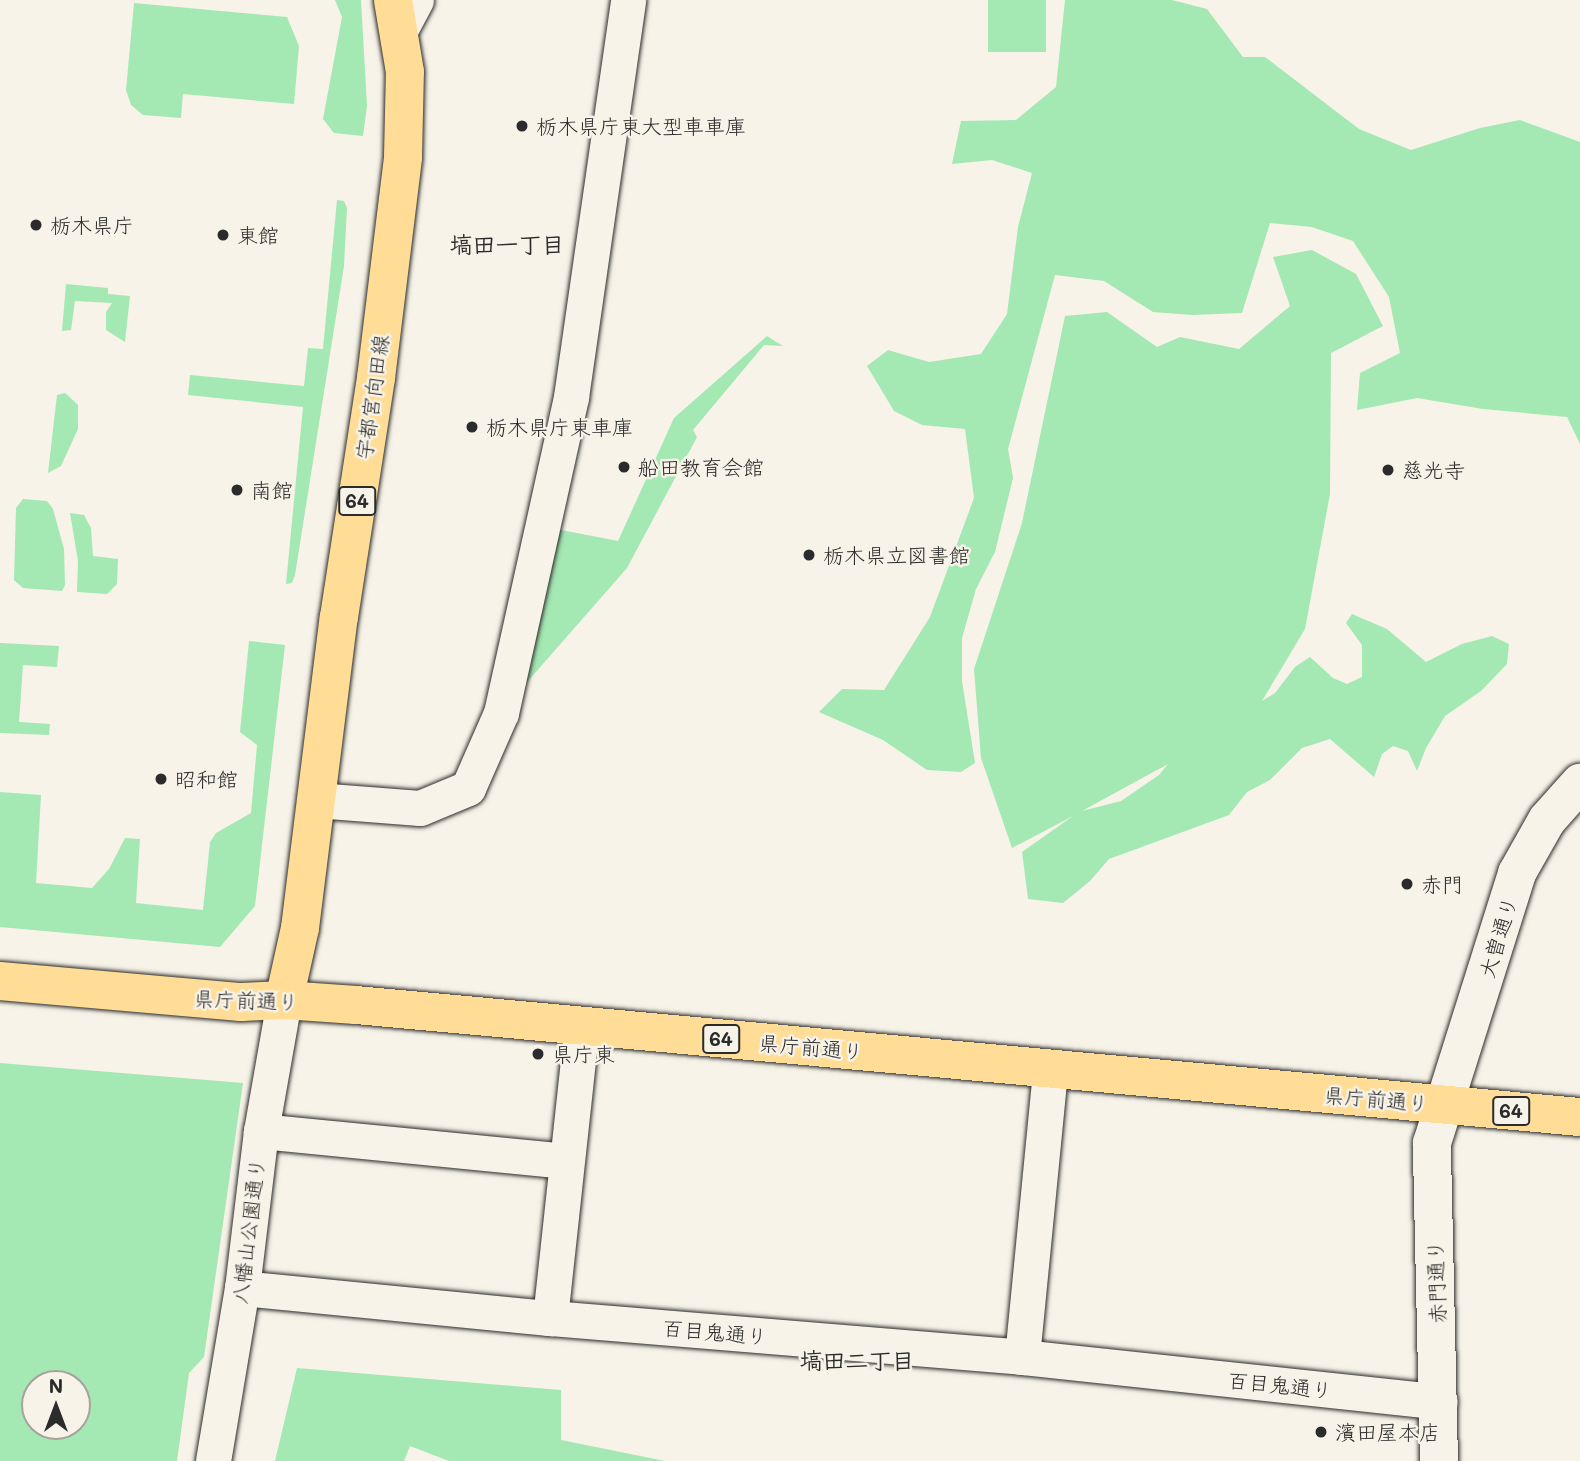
<!DOCTYPE html>
<html>
<head>
<meta charset="utf-8">
<style>
  body { margin:0 }
  #map { position:relative; width:1580px; height:1461px; overflow:hidden; background:#f7f3e8; font-family:Mali,"Klee One",sans-serif }
  div>[style] { position:absolute }
  .green>* { inset:0; background:#a4e8b3; transform-origin:0 0 }
  .roads { filter:drop-shadow(0 0 2px #2b2b2b) drop-shadow(0 0 2px #2b2b2b) }
  .street>* { height:35px; margin:-17.5px; padding:0 17.5px; transform-origin:17.5px; border-radius:17.5px; background:#f7f3e8 }
  .secondary>* { height:38px; margin:-19px; padding:0 19px; transform-origin:19px; border-radius:19px; background:#f7f3e8 }
  .primary>* { height:38px; margin:-19px; padding:0 19px; transform-origin:19px; border-radius:19px; background:#ffdd96 }
  .dots>* { width:19px; height:19px; translate:-50% -50%; box-sizing:border-box; border:4px solid #f7f3e8; border-radius:50% }
  span { translate:-50% -50%; white-space:nowrap; text-align:center; line-height:1.15; -webkit-text-stroke:5px #f7f3e8; paint-order:stroke }
  .shield-label span { padding:2px 5px; background:#f7f3e8; border:2px solid; border-radius:5px; -webkit-text-stroke-width:0 }
  .shield-label { font-size:19px; color:#2b2b2b; font-weight:700 }
  .poi-label { font-size:21px; color:#2b2b2b }
  .left { translate:0 -50%; text-align:left }
  .street-label { font-size:21px; color:#2b2b2b }
  .neighbourhood-label { font-size:23px; color:#2b2b2b; font-weight:700 }
  .north { position:absolute; left:21px; top:1370px; width:70px; height:70px; box-sizing:border-box; background:#f7f3e8; border:2px solid #a5a39c; border-radius:50%; rotate:0deg; font-size:19px; font-weight:700; line-height:28px; text-align:center; color:#2b2b2b }
  .north::after { content:''; display:block; margin:auto; width:24px; height:32px; background:#2b2b2b; clip-path:polygon(50% 0,100% 100%,50% 72%,0 100%) }
</style>
</head>
<body>
<div id="map">
  <div class="green">
    <i style="clip-path:polygon(335px 0,361px 0,367px 106px,363px 136px,334px 133px,323px 119px,342px 17px)"></i>
    <i style="left:988px;top:0;width:58px;height:52px"></i>
    <i style="clip-path:polygon(1065px 0,1172px 0,1207px 9px,1243px 57px,1265px 57px,1359px 129px,1411px 150px,1480px 128px,1520px 120px,1580px 142px,1580px 444px,1567px 417px,1483px 409px,1417px 398px,1357px 410px,1360px 373px,1400px 353px,1389px 297px,1353px 241px,1312px 227px,1270px 223px,1242px 313px,1192px 315px,1153px 312px,1104px 281px,1055px 275px,1008px 449px,1013px 478px,995px 552px,976px 589px,962px 638px,962px 681px,975px 763px,961px 772px,927px 770px,883px 740px,819px 712px,842px 689px,884px 690px,930px 617px,974px 498px,965px 429px,922px 425px,894px 411px,867px 366px,888px 350px,929px 362px,981px 354px,1007px 314px,1018px 227px,1032px 173px,992px 160px,952px 164px,961px 121px,1016px 120px,1056px 87px)"></i>
    <i style="clip-path:polygon(134px 3px,287px 17px,299px 46px,294px 104px,183px 94px,181px 118px,143px 115px,131px 105px,126px 90px)"></i>
    <i style="clip-path:polygon(337px 200px,344px 201px,347px 208px,344px 266px,295px 575px,292px 583px,286px 584px,303px 407px,188px 395px,190px 375px,304px 386px,308px 348px,323px 349px)"></i>
    <i style="clip-path:polygon(evenodd,1312px 250px,1356px 274px,1383px 326px,1331px 353px,1330px 494px,1305px 629px,1262px 701px,1275px 693px,1295px 667px,1310px 657px,1333px 678px,1347px 684px,1362px 677px,1362px 645px,1346px 623px,1352px 614px,1387px 629px,1426px 662px,1462px 644px,1492px 636px,1509px 644px,1507px 664px,1481px 691px,1445px 716px,1426px 748px,1417px 771px,1408px 751px,1393px 746px,1382px 754px,1374px 777px,1330px 739px,1302px 748px,1270px 780px,1247px 792px,1229px 815px,1109px 859px,1090px 881px,1063px 903px,1028px 899px,1022px 852px,1073px 816px,1012px 848px,981px 758px,974px 669px,1022px 523px,1065px 316px,1107px 312px,1157px 347px,1180px 337px,1239px 349px,1290px 306px,1273px 257px,1312px 250px,1168px 764px,1159px 775px,1121px 801px,1082px 811px,1168px 764px)"></i>
    <i style="clip-path:polygon(66px 284px,108px 288px,108px 294px,130px 296px,125px 342px,106px 330px,106px 312px,112px 303px,75px 301px,71px 330px,62px 331px)"></i>
    <i style="clip-path:polygon(767px 336px,783px 346px,764px 345px,693px 430px,697px 437px,627px 568px,521px 689px,556px 529px,618px 541px,674px 418px)"></i>
    <i style="clip-path:polygon(65px 393px,78px 405px,78px 429px,61px 466px,48px 473px,57px 395px)"></i>
    <i style="clip-path:polygon(23px 499px,47px 501px,53px 509px,64px 549px,65px 585px,62px 591px,23px 588px,14px 580px,16px 508px)"></i>
    <i style="clip-path:polygon(70px 513px,84px 515px,91px 528px,93px 556px,118px 559px,117px 584px,107px 594px,77px 592px,78px 561px)"></i>
    <i style="clip-path:polygon(249px 641px,285px 645px,255px 906px,220px 947px,0 927px,0 792px,41px 795px,36px 883px,92px 888px,109px 869px,125px 838px,140px 839px,136px 903px,203px 910px,210px 842px,216px 833px,251px 813px,257px 745px,240px 732px)"></i>
    <i style="clip-path:polygon(0 643px,59px 646px,57px 667px,23px 665px,19px 722px,50px 724px,49px 735px,0 733px)"></i>
    <i style="clip-path:polygon(evenodd,0 1063px,243px 1083px,204px 1357px,189px 1373px,177px 1461px,0 1461px,0 1063px,77px 1384px,77px 1426px,35px 1426px,35px 1384px,77px 1384px)"></i>
    <i style="clip-path:polygon(297px 1368px,561px 1390px,561px 1440px,665px 1461px,449px 1461px,410px 1446px,404px 1461px,275px 1461px)"></i>
  </div>
  <div class="roads">
    <div class="street">
      <i style="left:399px;top:32px;width:36px;rotate:-62deg"></i>
      <i style="left:316px;top:800px;width:104px;rotate:4.4deg"></i>
      <i style="left:420px;top:808px;width:52px;rotate:-22.6deg"></i>
      <i style="left:468px;top:788px;width:82px;rotate:-66.3deg"></i>
      <i style="left:501px;top:713px;width:324px;rotate:-77.5deg"></i>
      <i style="left:571px;top:397px;width:401px;rotate:-81.8deg"></i>
      <i style="left:261px;top:1131px;width:305px;rotate:5.6deg"></i>
      <i style="left:242px;top:1288px;width:309px;rotate:5.6deg"></i>
      <i style="left:550px;top:1318px;width:474px;rotate:4.7deg"></i>
      <i style="left:1022px;top:1357px;width:420px;rotate:6.1deg"></i>
      <i style="left:550px;top:1318px;width:295px;rotate:-83.8deg"></i>
      <i style="left:1022px;top:1357px;width:288px;rotate:-84.4deg"></i>
      <i style="left:213px;top:1461px;width:175px;rotate:-80.5deg"></i>
      <i style="left:242px;top:1288px;width:158px;rotate:-83.1deg"></i>
      <i style="left:261px;top:1131px;width:133px;rotate:-80deg"></i>
    </div>
    <div class="secondary">
      <i style="left:1439px;top:1461px;width:318px;rotate:-91.3deg"></i>
      <i style="left:1432px;top:1143px;width:283px;rotate:-72.5deg"></i>
      <i style="left:1517px;top:873px;width:61px;rotate:-60.5deg"></i>
      <i style="left:1547px;top:820px;width:50px;rotate:-48.3deg"></i>
    </div>
    <div class="primary">
      <i style="left:0;top:981px;width:242px;rotate:5deg"></i>
      <i style="left:241px;top:1002px;width:43px;rotate:-2.7deg"></i>
      <i style="left:284px;top:1000px;width:72px;rotate:4deg"></i>
      <i style="left:356px;top:1005px;width:1229px;rotate:5.23deg"></i>
      <i style="left:284px;top:1000px;width:74px;rotate:-77.5deg"></i>
      <i style="left:300px;top:928px;width:313px;rotate:-82.9deg"></i>
      <i style="left:339px;top:617px;width:242px;rotate:-81.2deg"></i>
      <i style="left:376px;top:378px;width:223px;rotate:-83deg"></i>
      <i style="left:403px;top:157px;width:85px;rotate:-88.7deg"></i>
      <i style="left:405px;top:72px;width:73px;rotate:-99.5deg"></i>
    </div>
  </div>
  <div class="dots">
    <i style="left:522px;top:126px;background:#2b2b2b"></i>
    <i style="left:36px;top:225px;background:#2b2b2b"></i>
    <i style="left:223px;top:235px;background:#2b2b2b"></i>
    <i style="left:472px;top:427px;background:#2b2b2b"></i>
    <i style="left:624px;top:467px;background:#2b2b2b"></i>
    <i style="left:1388px;top:470px;background:#2b2b2b"></i>
    <i style="left:237px;top:490px;background:#2b2b2b"></i>
    <i style="left:809px;top:555px;background:#2b2b2b"></i>
    <i style="left:161px;top:779px;background:#2b2b2b"></i>
    <i style="left:1407px;top:884px;background:#2b2b2b"></i>
    <i style="left:538px;top:1054px;background:#2b2b2b"></i>
    <i style="left:1321px;top:1432px;background:#2b2b2b"></i>
  </div>
  <div class="shield-label">
    <span style="left:357px;top:501px">64</span>
    <span style="left:721px;top:1039px">64</span>
    <span style="left:1511px;top:1111px">64</span>
  </div>
  <div class="poi-label">
    <span class="left" style="left:536px;top:126px">栃木県庁東大型車車庫</span>
    <span class="left" style="left:50px;top:225px">栃木県庁</span>
    <span class="left" style="left:237px;top:235px">東館</span>
    <span class="left" style="left:486px;top:427px">栃木県庁東車庫</span>
    <span class="left" style="left:638px;top:467px">船田教育会館</span>
    <span class="left" style="left:1402px;top:470px">慈光寺</span>
    <span class="left" style="left:251px;top:490px">南館</span>
    <span class="left" style="left:823px;top:555px">栃木県立図書館</span>
    <span class="left" style="left:175px;top:779px">昭和館</span>
    <span class="left" style="left:1421px;top:884px">赤門</span>
    <span class="left" style="left:552px;top:1054px">県庁東</span>
    <span class="left" style="left:1335px;top:1432px">濱田屋本店</span>
  </div>
  <div class="street-label">
    <span style="left:372px;top:397px;rotate:-82deg">宇都宮向田線</span>
    <span style="left:1498px;top:937px;rotate:-73deg">大曽通り</span>
    <span style="left:246px;top:1000px;rotate:2deg">県庁前通り</span>
    <span style="left:811px;top:1047px;rotate:5deg">県庁前通り</span>
    <span style="left:1376px;top:1099px;rotate:5deg">県庁前通り</span>
    <span style="left:248px;top:1231px;rotate:-83deg">八幡山公園通り</span>
    <span style="left:1436px;top:1282px;rotate:-92deg">赤門通り</span>
    <span style="left:715px;top:1332px;rotate:5deg">百目鬼通り</span>
    <span style="left:1280px;top:1385px;rotate:6deg">百目鬼通り</span>
  </div>
  <div class="neighbourhood-label">
    <span style="left:507px;top:244px">塙田一丁目</span>
    <span style="left:857px;top:1360px">塙田二丁目</span>
  </div>
  <div class="north">N</div>
</div>
</body>
</html>
